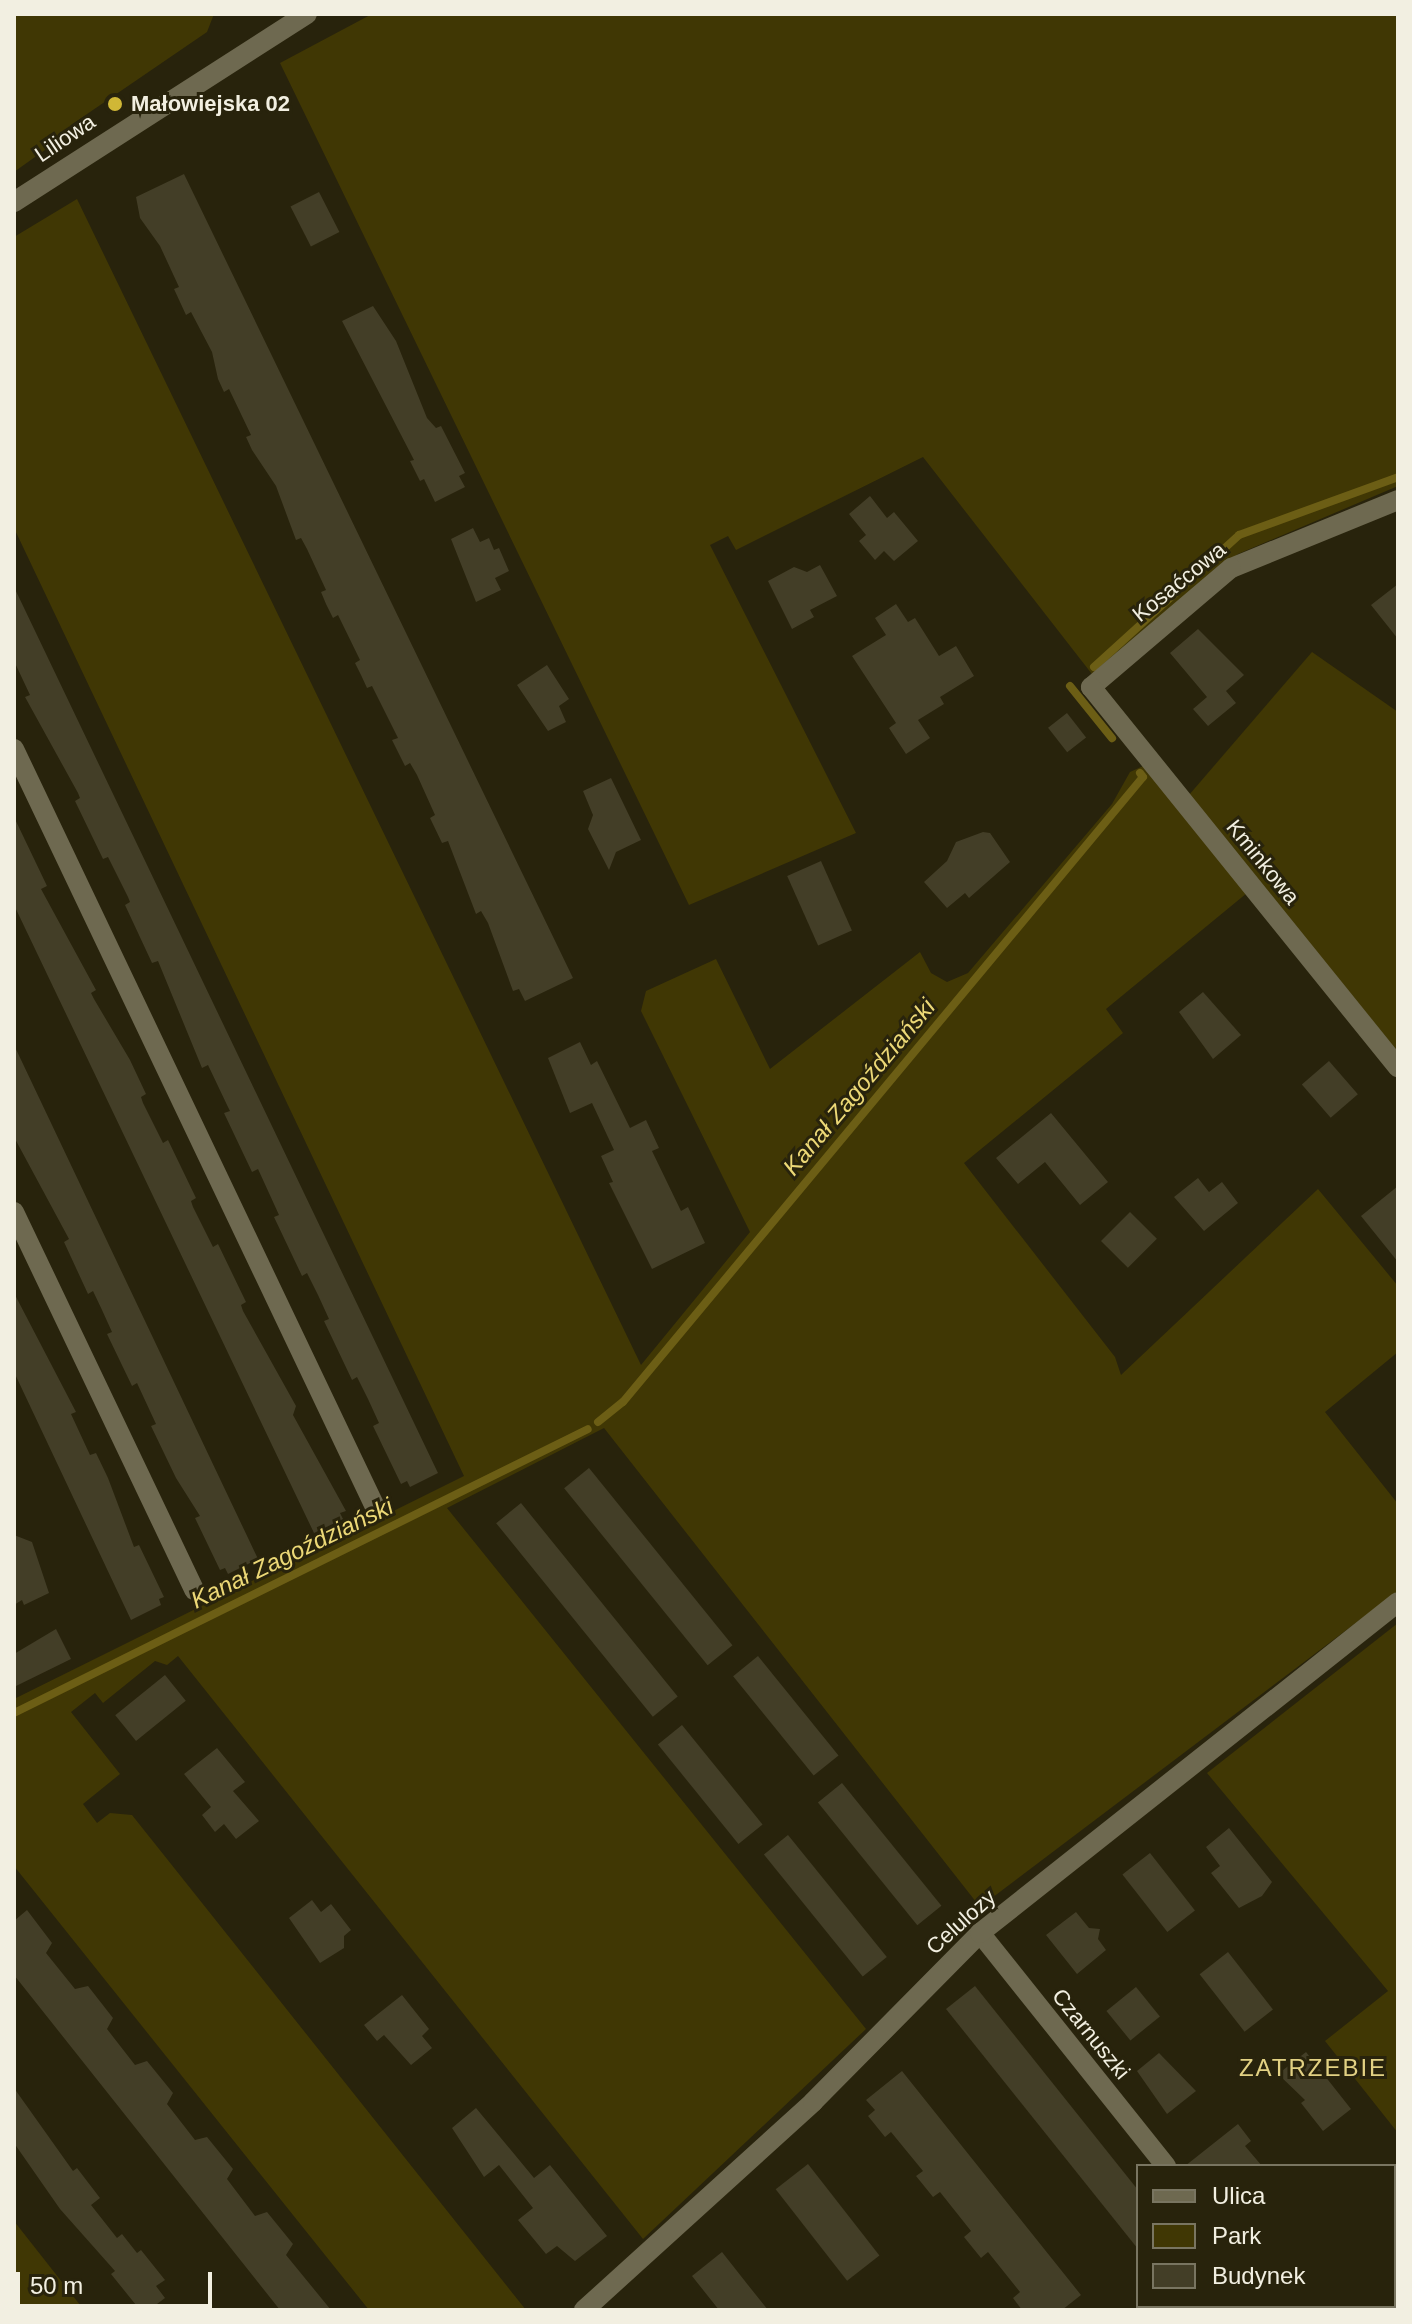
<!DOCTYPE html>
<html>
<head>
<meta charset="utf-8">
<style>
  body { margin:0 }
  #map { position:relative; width:1412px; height:2324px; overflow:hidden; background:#28230c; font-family:Arial,sans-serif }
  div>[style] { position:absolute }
  .green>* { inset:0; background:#403704 }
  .stream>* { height:8px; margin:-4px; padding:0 4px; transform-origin:4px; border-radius:4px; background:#6c5e15 }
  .building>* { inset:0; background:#433e27; transform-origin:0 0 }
  .minor>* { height:20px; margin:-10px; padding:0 10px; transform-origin:10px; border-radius:10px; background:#6e6950 }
  .dots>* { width:22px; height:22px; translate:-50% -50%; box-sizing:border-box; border:4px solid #28230c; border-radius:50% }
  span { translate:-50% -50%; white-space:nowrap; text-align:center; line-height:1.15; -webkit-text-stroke:6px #28230c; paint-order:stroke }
  .poi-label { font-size:22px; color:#f2efe1; font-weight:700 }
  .left { translate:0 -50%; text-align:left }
  .street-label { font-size:22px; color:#f2efe1 }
  .water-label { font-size:24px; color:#ecd876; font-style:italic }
  .neighbourhood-label { font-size:24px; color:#e2d183; letter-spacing:2px }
  .frame { position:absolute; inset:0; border:16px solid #f2efe1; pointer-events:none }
  .legend { position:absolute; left:1136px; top:2164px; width:260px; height:144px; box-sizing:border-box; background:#28230c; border:2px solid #797561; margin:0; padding:10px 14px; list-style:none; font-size:24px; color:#f2efe1 }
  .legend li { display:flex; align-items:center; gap:16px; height:40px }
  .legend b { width:40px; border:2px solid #797561 }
  .scale { position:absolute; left:16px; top:2272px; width:196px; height:36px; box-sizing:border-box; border:4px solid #f2efe1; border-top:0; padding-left:10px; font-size:24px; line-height:28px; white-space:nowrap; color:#f2efe1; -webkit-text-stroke:6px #28230c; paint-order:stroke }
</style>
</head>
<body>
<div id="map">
  <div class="green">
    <i style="clip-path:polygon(14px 14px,214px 14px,207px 32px,71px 125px,66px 135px,14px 172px)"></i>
    <i style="clip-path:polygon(372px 14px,1398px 14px,1398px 486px,1238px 554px,1095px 678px,923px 457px,736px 550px,728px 536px,710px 545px,856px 833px,689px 905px,280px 63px)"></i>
    <i style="clip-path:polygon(77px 199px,641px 1365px,750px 1232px,641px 1011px,646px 991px,716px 959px,770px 1069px,920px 952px,931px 973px,947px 982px,968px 973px,1112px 804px,1130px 772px,1143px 766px,1247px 893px,1106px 1009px,1123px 1033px,964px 1163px,1115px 1357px,1121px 1375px,1318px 1189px,1398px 1286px,1398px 1352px,1325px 1412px,1398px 1504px,1398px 1591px,980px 1907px,604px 1428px,447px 1508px,866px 2029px,643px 2239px,178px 1656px,167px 1665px,155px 1661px,103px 1703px,95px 1693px,71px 1712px,120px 1774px,83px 1804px,97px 1823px,110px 1813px,132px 1815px,526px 2310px,369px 2310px,14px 1866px,14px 1699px,464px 1476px,14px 528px,14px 237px)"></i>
    <i style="clip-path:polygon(1312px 652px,1398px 712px,1398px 1052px,1189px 795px)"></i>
    <i style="clip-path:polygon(1398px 1623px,1398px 2133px,1325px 2041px,1388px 1991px,1207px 1773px)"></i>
    <i style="clip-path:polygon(14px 2221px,84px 2310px,14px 2310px)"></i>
  </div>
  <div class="stream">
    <i style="left:1094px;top:667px;width:196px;rotate:-42.3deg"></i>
    <i style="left:1239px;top:535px;width:169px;rotate:-20deg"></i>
    <i style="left:1070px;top:686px;width:67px;rotate:51.1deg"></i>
    <i style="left:598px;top:1422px;width:32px;rotate:-39deg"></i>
    <i style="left:623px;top:1402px;width:813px;rotate:-50.24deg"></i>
    <i style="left:1143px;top:777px;width:5px;rotate:-127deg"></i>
    <i style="left:14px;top:1713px;width:640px;rotate:-26.32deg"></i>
  </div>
  <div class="building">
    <i style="clip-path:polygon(184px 174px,573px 978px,525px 1001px,519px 989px,513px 991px,488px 923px,481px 911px,476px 914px,448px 841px,442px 843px,430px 818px,435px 815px,417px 775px,410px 763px,405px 766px,392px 740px,398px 738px,372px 686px,367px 688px,361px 675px,355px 663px,360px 660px,338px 615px,333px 618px,326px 604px,321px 592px,326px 590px,307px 549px,301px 538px,296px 540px,276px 486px,252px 450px,246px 437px,251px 435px,229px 389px,224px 392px,218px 379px,212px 352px,191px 312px,186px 315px,174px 289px,179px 287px,160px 246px,140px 218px,136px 197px)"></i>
    <i style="left:319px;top:192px;width:45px;height:32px;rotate:63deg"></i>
    <i style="clip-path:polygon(373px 306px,396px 341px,427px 418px,436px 428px,441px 426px,465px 473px,459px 476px,465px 487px,435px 502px,424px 479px,420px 481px,410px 461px,414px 460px,342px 321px)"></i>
    <i style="clip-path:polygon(870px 496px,887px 518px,894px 512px,918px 541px,894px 561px,884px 551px,875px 560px,859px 541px,866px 535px,849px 514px)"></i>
    <i style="clip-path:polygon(473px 528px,480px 542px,489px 538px,494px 550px,499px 548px,509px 571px,495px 578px,501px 590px,476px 602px,451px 539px)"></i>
    <i style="clip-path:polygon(820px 565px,837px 596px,810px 610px,814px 617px,792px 629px,768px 581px,794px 567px,807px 572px)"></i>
    <i style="clip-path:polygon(1398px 584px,1398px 639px,1371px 605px)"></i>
    <i style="clip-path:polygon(14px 587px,438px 1473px,410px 1487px,407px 1481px,401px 1484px,373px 1426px,379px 1423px,368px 1399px,357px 1377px,352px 1380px,324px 1321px,329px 1319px,318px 1295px,307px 1273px,302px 1276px,274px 1217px,279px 1215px,258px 1169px,252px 1172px,224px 1113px,230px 1111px,227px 1105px,208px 1065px,202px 1068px,158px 961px,152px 963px,125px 905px,130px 902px,128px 897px,108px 857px,103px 859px,75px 801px,80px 798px,78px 793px,25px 697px,30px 695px,14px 661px)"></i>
    <i style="clip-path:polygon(896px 604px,908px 622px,915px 618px,939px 656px,956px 646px,974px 676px,940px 697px,944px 704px,918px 720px,930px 738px,906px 754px,889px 728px,896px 723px,852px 656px,886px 635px,875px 618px)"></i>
    <i style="clip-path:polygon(1198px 629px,1244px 675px,1226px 691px,1236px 703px,1208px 726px,1193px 709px,1207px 697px,1170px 653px)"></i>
    <i style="clip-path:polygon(547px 665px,569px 699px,559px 706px,566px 722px,548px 731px,517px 685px)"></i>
    <i style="left:1067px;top:713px;width:31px;height:24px;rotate:52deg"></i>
    <i style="clip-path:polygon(611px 778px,641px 840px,616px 852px,609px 870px,588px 829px,593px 815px,583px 791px)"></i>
    <i style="clip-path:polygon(14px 817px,47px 886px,41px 889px,96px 990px,91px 993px,94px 999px,130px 1060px,146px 1094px,141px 1097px,143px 1103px,163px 1143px,168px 1140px,196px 1198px,191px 1201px,193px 1207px,213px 1247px,218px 1244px,246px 1302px,241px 1305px,243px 1311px,296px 1406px,293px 1415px,346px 1511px,340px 1513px,343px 1519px,314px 1533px,14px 905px)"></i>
    <i style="clip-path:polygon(983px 832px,990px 833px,1010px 862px,969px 898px,965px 893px,947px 908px,924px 882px,947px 861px,956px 842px)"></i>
    <i style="left:821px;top:861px;width:76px;height:37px;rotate:66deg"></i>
    <i style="clip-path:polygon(1203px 992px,1241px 1035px,1213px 1059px,1179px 1012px)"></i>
    <i style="clip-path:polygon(580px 1042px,591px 1065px,597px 1061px,630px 1128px,646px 1120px,659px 1148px,652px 1151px,681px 1211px,688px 1207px,705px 1243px,652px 1269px,609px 1183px,613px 1182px,601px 1156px,614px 1150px,592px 1103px,570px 1113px,548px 1058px)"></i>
    <i style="clip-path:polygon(14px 1045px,258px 1559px,228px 1574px,225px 1568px,220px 1570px,195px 1518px,200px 1516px,176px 1478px,151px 1426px,156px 1424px,137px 1383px,132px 1386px,107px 1334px,112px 1332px,102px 1310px,93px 1291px,88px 1294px,64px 1242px,69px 1239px,14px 1137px)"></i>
    <i style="left:1329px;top:1061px;width:44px;height:36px;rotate:49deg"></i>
    <i style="clip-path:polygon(1051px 1113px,1108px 1182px,1080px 1205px,1045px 1162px,1018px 1184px,996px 1158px)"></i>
    <i style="clip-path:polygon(1198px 1178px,1209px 1192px,1222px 1182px,1238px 1203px,1204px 1231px,1174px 1197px)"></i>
    <i style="clip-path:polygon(1398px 1186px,1398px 1262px,1361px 1216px)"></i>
    <i style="left:1130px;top:1212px;width:38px;height:41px;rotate:45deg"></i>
    <i style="clip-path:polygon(14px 1293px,76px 1412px,71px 1414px,90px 1455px,96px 1453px,108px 1478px,134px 1547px,139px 1545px,164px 1597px,159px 1599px,161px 1605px,131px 1620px,14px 1372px)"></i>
    <i style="left:589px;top:1468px;width:228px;height:32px;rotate:51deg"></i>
    <i style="left:521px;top:1503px;width:249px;height:32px;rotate:51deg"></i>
    <i style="clip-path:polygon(14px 1535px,32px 1542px,49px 1593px,24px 1605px,22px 1600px,14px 1605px)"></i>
    <i style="clip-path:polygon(56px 1629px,71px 1659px,14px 1687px,14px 1654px)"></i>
    <i style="left:758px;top:1656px;width:128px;height:32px;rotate:51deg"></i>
    <i style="left:165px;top:1675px;width:33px;height:64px;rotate:51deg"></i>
    <i style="left:682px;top:1725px;width:128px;height:31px;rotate:51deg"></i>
    <i style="clip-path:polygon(217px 1748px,245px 1782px,233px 1791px,259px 1821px,236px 1839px,224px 1824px,215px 1832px,202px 1815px,211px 1807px,184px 1774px)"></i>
    <i style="left:842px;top:1783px;width:158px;height:31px;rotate:51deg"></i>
    <i style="clip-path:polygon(1229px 1828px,1272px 1882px,1262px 1896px,1239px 1908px,1211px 1873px,1220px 1866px,1206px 1847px)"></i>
    <i style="left:788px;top:1835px;width:157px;height:31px;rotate:51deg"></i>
    <i style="left:1150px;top:1853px;width:73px;height:35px;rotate:52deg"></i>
    <i style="clip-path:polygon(312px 1900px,321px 1912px,331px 1904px,351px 1930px,344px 1936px,344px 1948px,320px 1963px,289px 1918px)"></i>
    <i style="clip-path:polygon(27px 1910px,52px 1943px,46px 1953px,75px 1989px,88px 1986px,113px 2018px,107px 2029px,135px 2065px,147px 2061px,173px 2093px,167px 2104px,195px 2140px,207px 2137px,233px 2169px,227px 2179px,255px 2216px,267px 2212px,293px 2244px,286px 2255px,331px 2310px,280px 2310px,14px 1975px,14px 1921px)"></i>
    <i style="clip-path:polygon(1076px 1912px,1089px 1928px,1100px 1929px,1098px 1939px,1106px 1950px,1077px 1974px,1046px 1935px)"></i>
    <i style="left:1228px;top:1952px;width:73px;height:36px;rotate:52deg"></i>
    <i style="clip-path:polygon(975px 1986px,1138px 2190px,1138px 2249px,946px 2009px)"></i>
    <i style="left:1136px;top:1987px;width:38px;height:38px;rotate:51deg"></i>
    <i style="clip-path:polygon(402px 1995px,429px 2029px,422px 2036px,432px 2048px,411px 2065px,384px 2035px,377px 2041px,364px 2025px)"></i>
    <i style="clip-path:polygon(1306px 2052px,1351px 2109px,1323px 2131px,1301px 2103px,1305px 2100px,1278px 2074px)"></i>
    <i style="clip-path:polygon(1159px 2053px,1196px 2091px,1167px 2114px,1137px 2071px)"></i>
    <i style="clip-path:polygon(902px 2071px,1081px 2295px,1062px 2310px,1022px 2310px,1013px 2298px,1020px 2292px,988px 2252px,981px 2258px,964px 2237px,971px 2231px,940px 2192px,933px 2197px,916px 2176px,923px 2171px,891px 2132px,885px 2137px,868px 2116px,875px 2110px,866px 2100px)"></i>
    <i style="clip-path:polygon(14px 2088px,73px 2171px,77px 2168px,100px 2198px,91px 2205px,117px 2238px,122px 2234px,137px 2253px,141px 2250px,165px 2280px,156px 2286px,165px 2298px,149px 2310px,140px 2310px,111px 2274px,115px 2271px,60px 2209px,14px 2143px)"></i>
    <i style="clip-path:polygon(476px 2108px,534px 2178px,550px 2165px,607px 2236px,575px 2261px,557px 2246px,546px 2254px,518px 2220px,533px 2208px,499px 2165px,484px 2177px,452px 2128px)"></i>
    <i style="clip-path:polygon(1238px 2124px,1251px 2141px,1245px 2146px,1262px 2166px,1185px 2166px)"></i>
    <i style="left:808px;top:2164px;width:116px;height:41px;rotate:52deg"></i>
    <i style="clip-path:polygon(722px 2252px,748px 2285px,768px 2310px,719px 2310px,692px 2276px)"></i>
  </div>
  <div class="minor">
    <i style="left:14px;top:202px;width:348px;rotate:-32.7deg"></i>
    <i style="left:1398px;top:500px;width:180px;rotate:157.8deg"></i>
    <i style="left:1231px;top:568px;width:184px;rotate:139.6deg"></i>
    <i style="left:1091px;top:687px;width:489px;rotate:51.1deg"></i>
    <i style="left:14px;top:749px;width:840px;rotate:64.53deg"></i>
    <i style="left:14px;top:1212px;width:419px;rotate:64.5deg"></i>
    <i style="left:980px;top:1933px;width:298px;rotate:51.4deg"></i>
    <i style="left:1277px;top:2306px;width:5px;rotate:53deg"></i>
    <i style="left:584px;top:2310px;width:309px;rotate:-42.2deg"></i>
    <i style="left:813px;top:2102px;width:238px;rotate:-45.3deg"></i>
    <i style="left:980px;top:1933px;width:533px;rotate:-38.37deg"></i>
  </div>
  <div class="dots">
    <i style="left:115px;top:104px;background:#d0b736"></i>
  </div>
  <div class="poi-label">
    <span class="left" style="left:131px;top:104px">Małowiejska 02</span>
  </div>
  <div class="street-label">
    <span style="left:65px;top:138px;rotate:-34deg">Liliowa</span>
    <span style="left:1179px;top:582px;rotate:-39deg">Kosaćcowa</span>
    <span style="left:1263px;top:862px;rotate:51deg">Kminkowa</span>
    <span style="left:961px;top:1922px;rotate:-42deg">Celulozy</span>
    <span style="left:1091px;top:2034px;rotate:51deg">Czarnuszki</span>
  </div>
  <div class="water-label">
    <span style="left:859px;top:1087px;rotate:-50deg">Kanał Zagoździański</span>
    <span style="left:292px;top:1553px;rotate:-26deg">Kanał Zagoździański</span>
  </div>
  <div class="neighbourhood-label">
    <span style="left:1313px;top:2068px">ZATRZEBIE</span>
  </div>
  <div class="frame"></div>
  <ul class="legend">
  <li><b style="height:10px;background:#6e6950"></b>Ulica</li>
  <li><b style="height:22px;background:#403704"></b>Park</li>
  <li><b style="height:22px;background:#433e27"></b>Budynek</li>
  </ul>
  <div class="scale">50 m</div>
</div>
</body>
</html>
